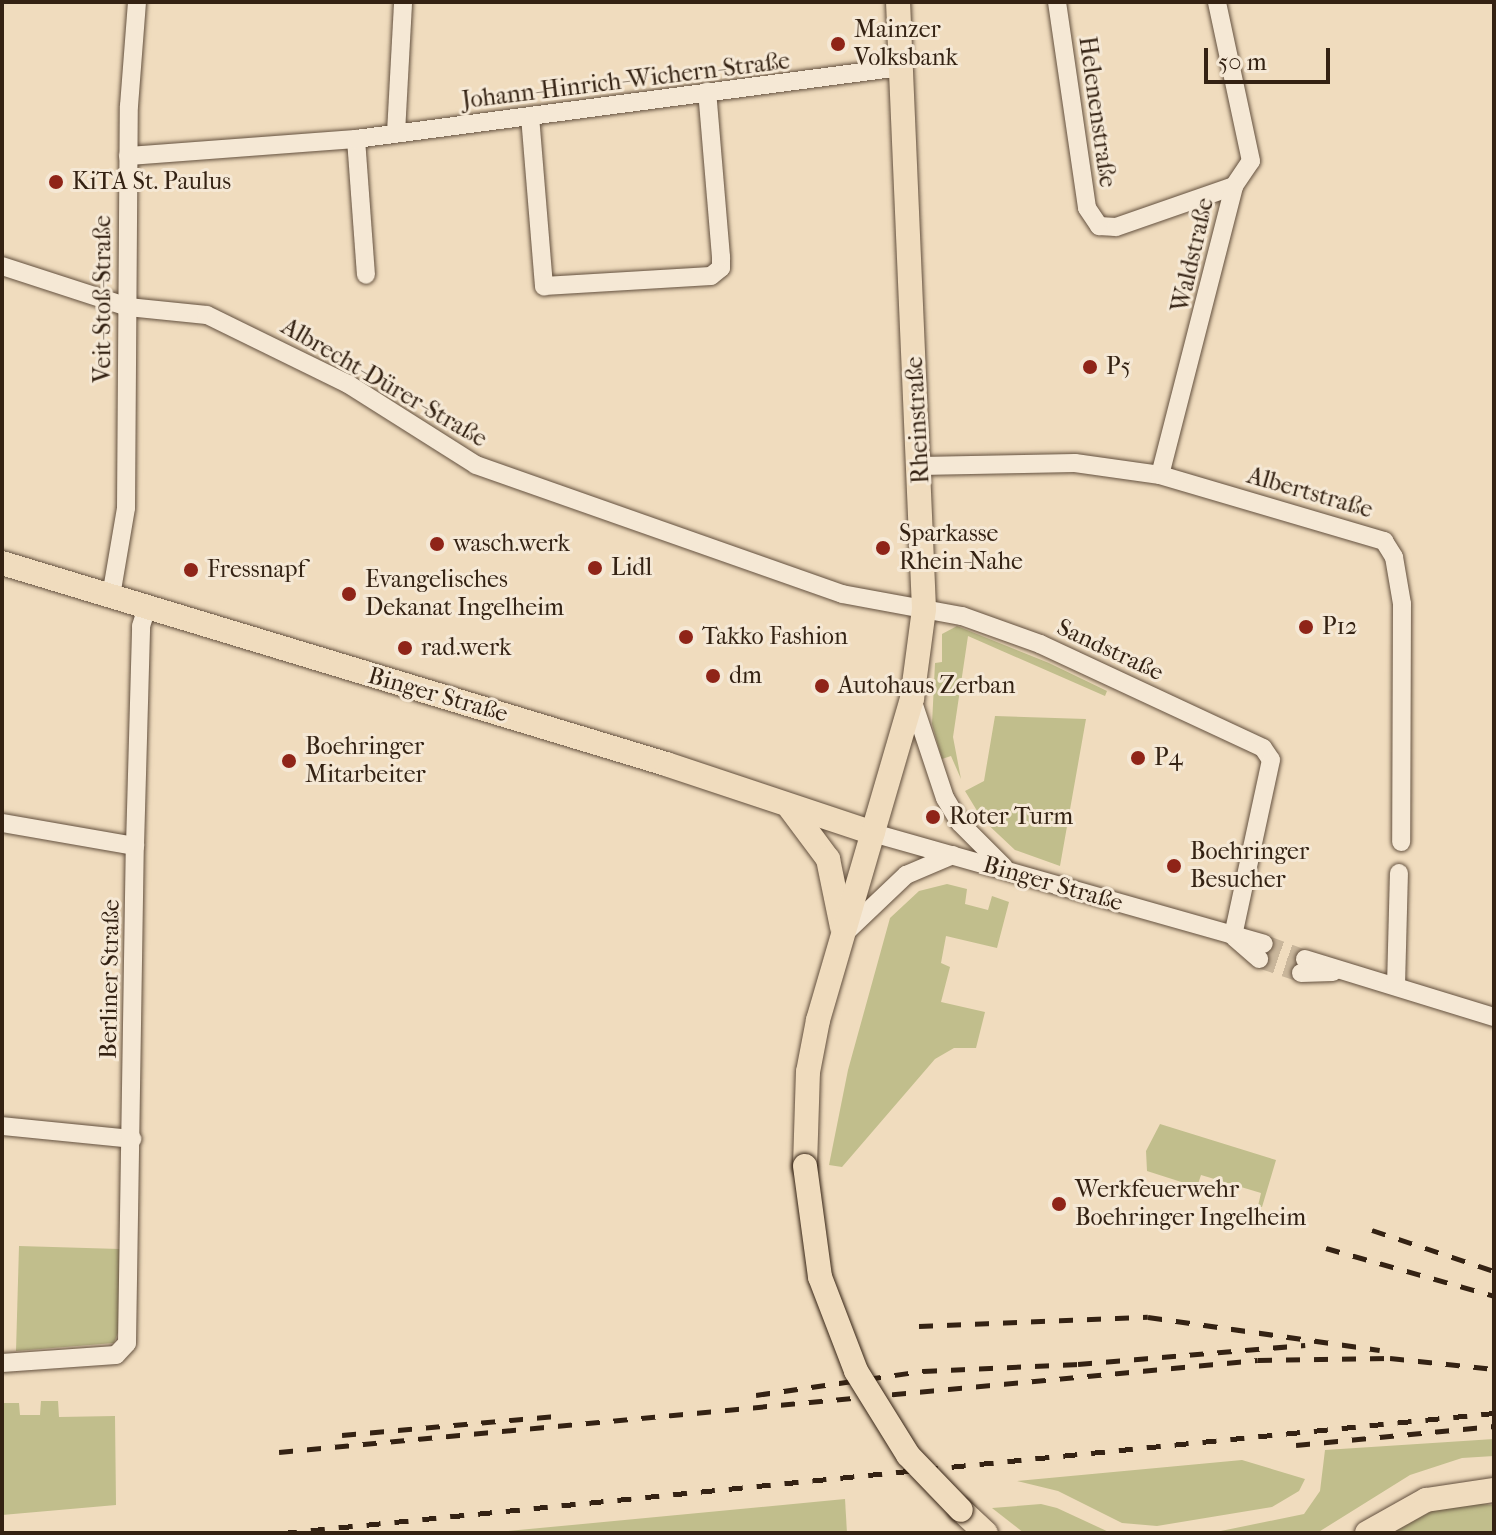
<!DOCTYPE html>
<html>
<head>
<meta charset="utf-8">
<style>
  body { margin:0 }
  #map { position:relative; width:1496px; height:1535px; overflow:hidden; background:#f0dcbe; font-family:"IM FELL French Canon",serif }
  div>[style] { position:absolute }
  .green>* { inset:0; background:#c1be8c }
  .minor-tunnel>* { height:18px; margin-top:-9px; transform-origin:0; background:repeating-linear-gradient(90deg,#cab79c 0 18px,transparent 0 27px) }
  .roads { filter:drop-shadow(0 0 2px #63503e) drop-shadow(0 0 2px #63503e) }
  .minor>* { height:18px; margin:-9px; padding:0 9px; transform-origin:9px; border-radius:9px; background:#f5e8d5 }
  .major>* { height:24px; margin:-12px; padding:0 12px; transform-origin:12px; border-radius:12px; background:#f0dcbe }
  .rail>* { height:5px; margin-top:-2.5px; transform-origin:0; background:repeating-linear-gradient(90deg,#342213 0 14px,transparent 0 28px) }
  .bridges { filter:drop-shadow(0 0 2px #342213) drop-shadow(0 0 2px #342213) }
  .major-bridge>* { height:24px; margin:-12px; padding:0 12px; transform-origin:12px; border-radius:12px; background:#f0dcbe }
  .dots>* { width:22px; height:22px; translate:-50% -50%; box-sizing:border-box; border:4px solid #f5e8d5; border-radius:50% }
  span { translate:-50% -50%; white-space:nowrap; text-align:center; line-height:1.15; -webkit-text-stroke:6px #f5e8d5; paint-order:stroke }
  .poi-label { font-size:24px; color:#342213 }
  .left { translate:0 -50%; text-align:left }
  .street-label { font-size:24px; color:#342213 }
  .frame { position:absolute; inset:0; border:4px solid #342213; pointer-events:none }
  .scale { position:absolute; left:1204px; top:48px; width:126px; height:36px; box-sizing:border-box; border:4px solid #342213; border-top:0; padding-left:10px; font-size:24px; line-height:28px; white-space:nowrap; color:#342213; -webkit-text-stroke:6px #f5e8d5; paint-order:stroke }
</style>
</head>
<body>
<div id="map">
  <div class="green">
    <i style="clip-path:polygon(957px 626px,1049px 663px,1107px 691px,1105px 696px,968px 636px,953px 737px,961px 779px,951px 756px,942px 759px,932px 724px,935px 663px,942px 662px,942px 634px)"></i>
    <i style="clip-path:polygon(995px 716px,1086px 719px,1060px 866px,1015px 850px,982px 819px,965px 791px,984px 781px)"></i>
    <i style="clip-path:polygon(947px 884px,967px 889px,965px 904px,988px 910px,992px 896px,1009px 902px,997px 948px,946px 936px,941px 963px,950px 967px,941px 1002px,985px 1012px,976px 1048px,954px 1048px,935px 1059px,842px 1167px,829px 1165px,848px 1070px,890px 918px,919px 891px)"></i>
    <i style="clip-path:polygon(1160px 1124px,1276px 1160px,1262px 1207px,1258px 1206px,1261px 1193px,1201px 1175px,1197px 1187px,1147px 1171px,1146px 1151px)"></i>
    <i style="clip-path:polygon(19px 1246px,120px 1249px,119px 1330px,114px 1343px,16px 1351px)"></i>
    <i style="clip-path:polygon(41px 1401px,58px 1401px,59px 1417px,115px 1416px,116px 1505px,2px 1515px,3px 1403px,19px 1403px,20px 1415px,40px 1415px)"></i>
    <i style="clip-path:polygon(1494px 1439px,1494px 1456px,1462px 1458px,1410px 1475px,1317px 1533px,1211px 1533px,1304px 1514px,1320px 1491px,1325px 1450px)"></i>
    <i style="clip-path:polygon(1242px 1460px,1305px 1479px,1299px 1491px,1272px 1507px,1157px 1526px,1122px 1523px,1058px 1491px,1017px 1481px)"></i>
    <i style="clip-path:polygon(845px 1499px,847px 1533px,488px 1533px)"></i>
    <i style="clip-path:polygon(1450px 1501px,1494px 1505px,1494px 1533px,1392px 1533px)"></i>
    <i style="clip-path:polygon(1041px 1504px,1057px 1508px,1111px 1533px,1024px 1533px,992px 1508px)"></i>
  </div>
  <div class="minor-tunnel">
    <i style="left:1264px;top:944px;width:44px;rotate:20.1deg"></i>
    <i style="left:1259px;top:959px;width:44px;rotate:18.4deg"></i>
  </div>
  <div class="roads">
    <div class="minor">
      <i style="left:1057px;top:2px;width:208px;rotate:81.7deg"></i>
      <i style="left:1087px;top:208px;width:22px;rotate:56deg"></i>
      <i style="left:1099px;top:226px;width:17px;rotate:3deg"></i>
      <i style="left:1116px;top:227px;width:125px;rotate:-19.2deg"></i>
      <i style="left:530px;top:116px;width:171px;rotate:85.3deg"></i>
      <i style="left:544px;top:286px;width:167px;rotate:-3.4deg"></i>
      <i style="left:711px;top:276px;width:13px;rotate:-39deg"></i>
      <i style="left:721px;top:268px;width:11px;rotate:-90deg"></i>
      <i style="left:721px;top:257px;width:166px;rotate:-94.8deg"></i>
      <i style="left:396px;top:133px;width:131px;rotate:-86.9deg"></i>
      <i style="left:356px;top:139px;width:136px;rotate:85.8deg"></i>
      <i style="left:128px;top:156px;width:229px;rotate:-4.3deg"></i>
      <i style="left:356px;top:139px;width:550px;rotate:-7.53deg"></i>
      <i style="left:2px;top:266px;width:133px;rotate:18deg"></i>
      <i style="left:128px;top:307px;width:79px;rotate:5.8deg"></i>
      <i style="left:207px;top:315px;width:157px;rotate:26.1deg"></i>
      <i style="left:348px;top:384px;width:151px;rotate:32.3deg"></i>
      <i style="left:476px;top:465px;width:388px;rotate:19.4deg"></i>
      <i style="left:842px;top:594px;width:122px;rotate:10.4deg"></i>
      <i style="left:962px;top:616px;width:83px;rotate:19.7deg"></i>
      <i style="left:1040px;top:644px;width:246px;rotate:25deg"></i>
      <i style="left:1263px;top:748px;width:14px;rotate:56deg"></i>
      <i style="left:1271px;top:760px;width:180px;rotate:102.2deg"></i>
      <i style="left:920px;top:466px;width:155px;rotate:-1.1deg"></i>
      <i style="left:1075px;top:463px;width:86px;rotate:8deg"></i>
      <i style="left:1160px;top:475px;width:234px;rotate:16.4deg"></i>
      <i style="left:1384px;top:541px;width:19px;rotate:58deg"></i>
      <i style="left:1394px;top:557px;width:48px;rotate:80.3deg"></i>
      <i style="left:1402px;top:604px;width:238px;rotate:90.2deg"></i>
      <i style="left:1160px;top:475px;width:298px;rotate:-75.6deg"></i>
      <i style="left:1234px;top:186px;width:30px;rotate:-56deg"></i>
      <i style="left:1251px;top:161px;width:163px;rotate:-102.1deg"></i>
      <i style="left:111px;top:596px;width:89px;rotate:-80.3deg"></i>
      <i style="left:126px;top:508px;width:402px;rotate:-89.6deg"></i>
      <i style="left:129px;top:106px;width:104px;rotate:-85.6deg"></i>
      <i style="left:912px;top:699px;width:104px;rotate:71.6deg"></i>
      <i style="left:945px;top:798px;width:29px;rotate:59deg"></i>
      <i style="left:960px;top:823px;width:62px;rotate:45deg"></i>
      <i style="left:2px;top:823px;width:135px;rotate:9.8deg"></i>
      <i style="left:873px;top:833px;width:406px;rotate:15.8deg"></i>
      <i style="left:844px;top:934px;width:86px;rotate:-43.6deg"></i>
      <i style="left:906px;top:875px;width:51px;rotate:-23.1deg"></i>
      <i style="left:1235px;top:938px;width:32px;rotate:41deg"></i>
      <i style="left:1305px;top:959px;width:198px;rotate:17.1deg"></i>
      <i style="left:1301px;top:973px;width:32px;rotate:-2deg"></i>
      <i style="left:1396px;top:986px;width:113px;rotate:-88.5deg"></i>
      <i style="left:2px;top:1126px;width:131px;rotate:5.7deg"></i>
      <i style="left:2px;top:1363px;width:114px;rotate:-4deg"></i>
      <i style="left:116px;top:1355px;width:16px;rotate:-47deg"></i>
      <i style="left:127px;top:1343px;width:497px;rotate:-89.1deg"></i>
      <i style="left:135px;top:846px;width:220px;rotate:-88.4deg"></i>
      <i style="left:141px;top:626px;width:19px;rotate:-72deg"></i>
    </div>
    <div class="major">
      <i style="left:2px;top:563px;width:694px;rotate:16.84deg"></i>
      <i style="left:666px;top:764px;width:218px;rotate:18.4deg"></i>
      <i style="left:790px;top:808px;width:64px;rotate:53.3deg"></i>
      <i style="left:828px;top:859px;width:69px;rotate:78.4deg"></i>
      <i style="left:805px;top:1166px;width:94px;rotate:-88.2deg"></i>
      <i style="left:808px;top:1072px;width:53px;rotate:-79.1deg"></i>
      <i style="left:818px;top:1020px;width:334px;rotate:-73.7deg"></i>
      <i style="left:912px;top:699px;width:91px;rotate:-82.4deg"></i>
      <i style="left:924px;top:609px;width:608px;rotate:-92.45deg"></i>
      <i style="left:961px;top:1510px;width:34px;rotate:43deg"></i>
      <i style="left:1367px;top:1533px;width:68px;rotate:-29.2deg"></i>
      <i style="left:1426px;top:1500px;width:69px;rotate:-8.4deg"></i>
    </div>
  </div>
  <div class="rail">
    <i style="left:1372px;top:1230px;width:129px;rotate:18.6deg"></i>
    <i style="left:1326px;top:1248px;width:175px;rotate:15.9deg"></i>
    <i style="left:919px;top:1326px;width:229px;rotate:-2.3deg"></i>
    <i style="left:1148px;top:1317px;width:234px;rotate:8.1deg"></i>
    <i style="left:1078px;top:1364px;width:228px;rotate:-4.8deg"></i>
    <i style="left:756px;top:1395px;width:169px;rotate:-8.2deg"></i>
    <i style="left:923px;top:1371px;width:157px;rotate:-2.6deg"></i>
    <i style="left:342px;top:1435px;width:212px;rotate:-5.1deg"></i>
    <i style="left:1296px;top:1445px;width:199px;rotate:-5.5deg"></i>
    <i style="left:279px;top:1452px;width:983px;rotate:-5.37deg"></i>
    <i style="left:1258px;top:1360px;width:132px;rotate:-0.9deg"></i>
    <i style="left:1390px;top:1358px;width:105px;rotate:6deg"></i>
    <i style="left:283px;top:1533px;width:1217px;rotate:-5.66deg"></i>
  </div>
  <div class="bridges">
    <div class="major-bridge">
      <i style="left:805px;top:1166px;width:112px;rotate:82.3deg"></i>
      <i style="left:820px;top:1277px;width:101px;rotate:69deg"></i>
      <i style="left:856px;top:1371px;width:99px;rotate:58.2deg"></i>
      <i style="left:908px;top:1455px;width:76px;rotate:46.1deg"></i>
    </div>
  </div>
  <div class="dots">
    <i style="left:838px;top:44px;background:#8f2418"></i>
    <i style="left:56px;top:182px;background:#8f2418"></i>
    <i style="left:1090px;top:367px;background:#8f2418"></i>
    <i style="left:437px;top:544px;background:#8f2418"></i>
    <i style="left:883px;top:548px;background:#8f2418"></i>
    <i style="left:595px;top:568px;background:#8f2418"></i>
    <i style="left:191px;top:570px;background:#8f2418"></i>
    <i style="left:349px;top:594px;background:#8f2418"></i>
    <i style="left:1306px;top:627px;background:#8f2418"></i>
    <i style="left:686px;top:637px;background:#8f2418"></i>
    <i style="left:405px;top:648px;background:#8f2418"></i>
    <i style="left:713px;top:676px;background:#8f2418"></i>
    <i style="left:822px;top:686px;background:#8f2418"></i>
    <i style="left:1138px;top:758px;background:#8f2418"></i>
    <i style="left:289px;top:761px;background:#8f2418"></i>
    <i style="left:933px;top:817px;background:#8f2418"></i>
    <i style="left:1174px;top:866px;background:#8f2418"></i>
    <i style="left:1059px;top:1204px;background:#8f2418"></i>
  </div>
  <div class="poi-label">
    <span class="left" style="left:854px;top:44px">Mainzer<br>Volksbank</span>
    <span class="left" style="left:72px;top:182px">KiTA St. Paulus</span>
    <span class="left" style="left:1106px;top:367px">P5</span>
    <span class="left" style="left:899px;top:548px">Sparkasse<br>Rhein-Nahe</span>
    <span class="left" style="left:453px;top:544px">wasch.werk</span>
    <span class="left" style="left:611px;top:568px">Lidl</span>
    <span class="left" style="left:207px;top:570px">Fressnapf</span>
    <span class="left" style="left:365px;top:594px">Evangelisches<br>Dekanat Ingelheim</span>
    <span class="left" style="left:1322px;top:627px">P12</span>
    <span class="left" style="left:702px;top:637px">Takko Fashion</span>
    <span class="left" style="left:421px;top:648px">rad.werk</span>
    <span class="left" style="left:729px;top:676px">dm</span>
    <span class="left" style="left:838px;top:686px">Autohaus Zerban</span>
    <span class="left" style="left:305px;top:761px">Boehringer<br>Mitarbeiter</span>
    <span class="left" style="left:1154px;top:758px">P4</span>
    <span class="left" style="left:949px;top:817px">Roter Turm</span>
    <span class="left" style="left:1190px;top:866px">Boehringer<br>Besucher</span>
    <span class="left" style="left:1075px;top:1204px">Werkfeuerwehr<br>Boehringer Ingelheim</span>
  </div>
  <div class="street-label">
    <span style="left:626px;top:81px;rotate:-7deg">Johann-Hinrich-Wichern-Straße</span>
    <span style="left:1097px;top:112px;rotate:82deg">Helenenstraße</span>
    <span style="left:1193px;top:255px;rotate:-77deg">Waldstraße</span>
    <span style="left:103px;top:299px;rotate:-90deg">Veit-Stoß-Straße</span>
    <span style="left:384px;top:383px;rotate:30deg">Albrecht-Dürer-Straße</span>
    <span style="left:918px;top:420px;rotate:-93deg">Rheinstraße</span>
    <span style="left:1310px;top:493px;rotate:16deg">Albertstraße</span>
    <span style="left:1110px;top:650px;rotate:25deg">Sandstraße</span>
    <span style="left:438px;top:695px;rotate:16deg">Binger Straße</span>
    <span style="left:1053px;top:884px;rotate:16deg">Binger Straße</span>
    <span style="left:110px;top:979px;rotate:-89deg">Berliner Straße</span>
  </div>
  <div class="frame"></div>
  <div class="scale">50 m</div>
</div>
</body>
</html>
